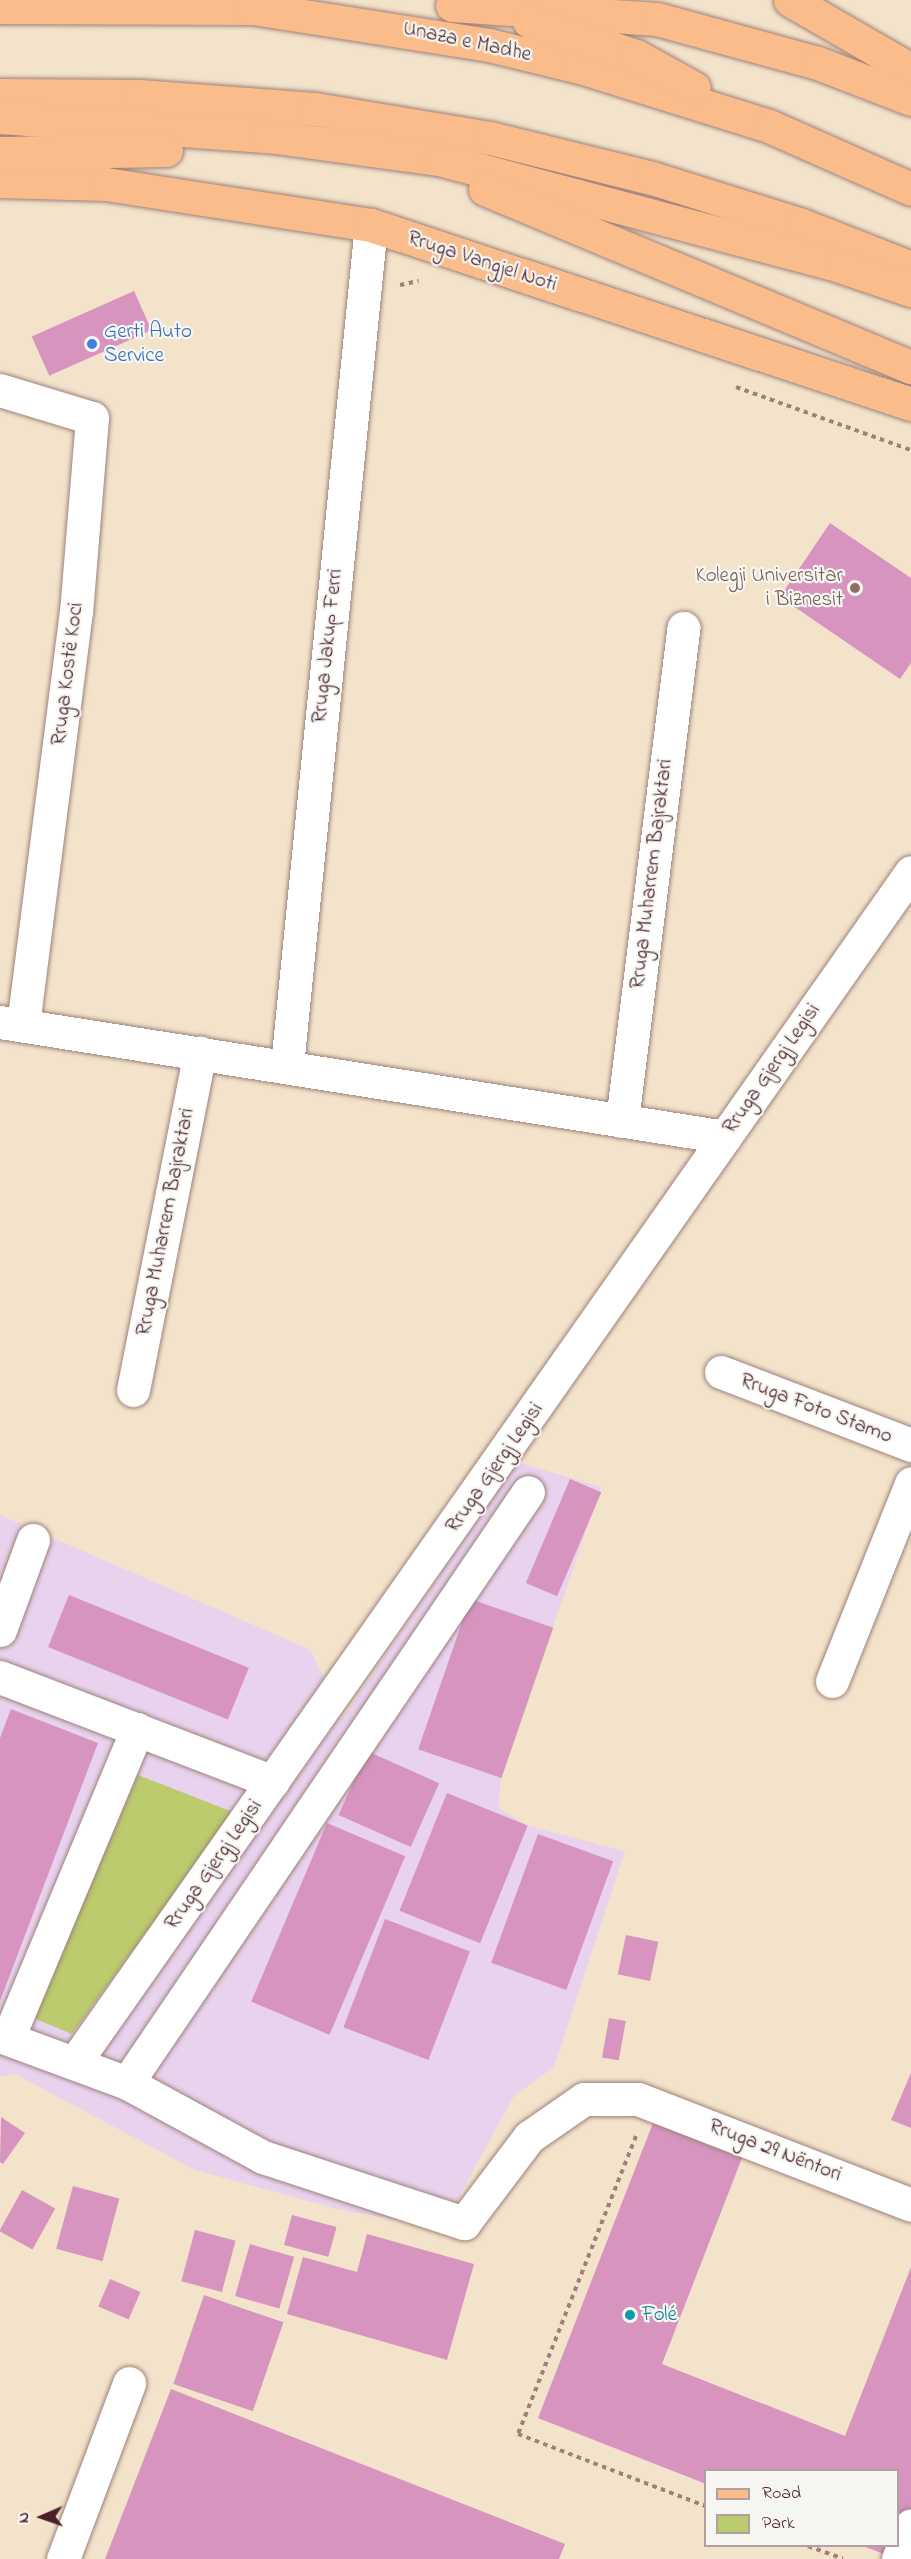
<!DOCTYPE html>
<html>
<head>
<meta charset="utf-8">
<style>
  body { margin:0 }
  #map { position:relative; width:911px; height:2559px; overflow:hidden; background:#f3e3cb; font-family:"Indie Flower",sans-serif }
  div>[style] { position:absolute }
  .built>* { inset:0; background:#e8d2ee }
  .green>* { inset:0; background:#bbcb6d }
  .building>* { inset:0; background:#d694bf; transform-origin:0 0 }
  .path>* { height:4px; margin-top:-2px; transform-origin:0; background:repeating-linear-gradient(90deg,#9e817b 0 4.5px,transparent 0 9px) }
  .roads { filter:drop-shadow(0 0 2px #9e817b) drop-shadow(0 0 2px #9e817b) }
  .minor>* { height:33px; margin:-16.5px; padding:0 16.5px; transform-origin:16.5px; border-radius:16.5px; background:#fff }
  .major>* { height:33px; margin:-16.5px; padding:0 16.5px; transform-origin:16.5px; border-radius:16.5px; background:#f9bc8a }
  .highway>* { height:33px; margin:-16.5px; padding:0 16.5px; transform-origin:16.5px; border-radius:16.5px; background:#f9bc8a }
  .dots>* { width:16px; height:16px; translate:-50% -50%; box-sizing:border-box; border:3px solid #f6f6f2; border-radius:50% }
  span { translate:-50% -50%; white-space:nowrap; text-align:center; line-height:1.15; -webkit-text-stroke:4.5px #f6f6f2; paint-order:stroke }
  .street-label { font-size:21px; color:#4a1f2b }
  .shop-label { font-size:21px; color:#366cbe }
  .left { translate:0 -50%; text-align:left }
  .education-label { font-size:21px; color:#785e54 }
  .right { translate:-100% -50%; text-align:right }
  .culture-label { font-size:21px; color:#0d838f }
  .legend { position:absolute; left:704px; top:2469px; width:195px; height:78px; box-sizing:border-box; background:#f6f6f2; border:2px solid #b1a0a2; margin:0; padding:8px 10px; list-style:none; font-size:18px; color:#4a1f2b }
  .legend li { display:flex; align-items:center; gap:12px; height:30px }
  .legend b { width:30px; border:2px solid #b1a0a2 }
  .north { position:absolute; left:12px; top:2487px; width:60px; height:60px; -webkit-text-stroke:4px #f6f6f2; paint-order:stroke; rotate:268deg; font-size:16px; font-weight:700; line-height:24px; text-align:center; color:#4a1f2b }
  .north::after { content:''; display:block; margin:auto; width:21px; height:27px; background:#4a1f2b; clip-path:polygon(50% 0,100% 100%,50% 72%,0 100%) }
</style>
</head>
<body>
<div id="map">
  <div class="built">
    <i style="clip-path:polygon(517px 1462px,601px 1487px,501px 1778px,498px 1808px,528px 1826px,625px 1851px,554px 2067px,514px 2096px,442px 2228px,341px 2210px,195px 2170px,15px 2074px,0 2077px,0 1515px,311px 1650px,325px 1682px,328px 1709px,342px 1719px)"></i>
  </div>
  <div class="green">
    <i style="clip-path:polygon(138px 1775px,233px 1812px,72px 2034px,33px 2018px)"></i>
  </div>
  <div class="building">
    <i style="left:134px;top:291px;width:43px;height:112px;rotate:66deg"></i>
    <i style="clip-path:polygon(830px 523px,911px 578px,911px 663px,900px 679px,780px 597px)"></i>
    <i style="left:570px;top:1479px;width:34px;height:113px;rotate:23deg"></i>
    <i style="left:69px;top:1595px;width:194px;height:56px;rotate:22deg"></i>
    <i style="left:470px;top:1599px;width:88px;height:159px;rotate:19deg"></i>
    <i style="clip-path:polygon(11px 1709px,98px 1743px,0 2001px,0 1738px)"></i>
    <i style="left:367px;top:1751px;width:79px;height:70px;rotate:24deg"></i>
    <i style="left:447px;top:1793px;width:87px;height:127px;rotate:22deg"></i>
    <i style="left:327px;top:1823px;width:85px;height:194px;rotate:23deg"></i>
    <i style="left:538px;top:1834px;width:80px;height:137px;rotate:20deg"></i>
    <i style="left:385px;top:1919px;width:91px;height:116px;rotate:21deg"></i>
    <i style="left:626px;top:1935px;width:33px;height:40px;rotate:12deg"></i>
    <i style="left:609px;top:2018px;width:17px;height:40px;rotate:10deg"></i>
    <i style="clip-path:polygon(911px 2073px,911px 2128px,891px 2120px)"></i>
    <i style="clip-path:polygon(1px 2117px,25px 2133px,3px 2164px,0 2162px)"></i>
    <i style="clip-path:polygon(653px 2123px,742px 2158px,662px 2364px,845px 2436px,911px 2267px,911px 2525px,897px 2559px,863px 2546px,898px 2546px,898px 2470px,706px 2470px,706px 2484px,538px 2418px)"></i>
    <i style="left:73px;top:2186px;width:48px;height:65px;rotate:15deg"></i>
    <i style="left:22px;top:2190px;width:38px;height:47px;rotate:29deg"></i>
    <i style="left:292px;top:2215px;width:46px;height:31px;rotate:15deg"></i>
    <i style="left:195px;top:2230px;width:42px;height:53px;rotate:15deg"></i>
    <i style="clip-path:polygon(367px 2234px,474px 2264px,447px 2360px,287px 2314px,303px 2257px,357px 2272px)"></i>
    <i style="left:250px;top:2244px;width:46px;height:54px;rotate:16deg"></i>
    <i style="left:110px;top:2279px;width:33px;height:30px;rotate:23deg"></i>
    <i style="left:204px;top:2295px;width:84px;height:94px;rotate:19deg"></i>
    <i style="clip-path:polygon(171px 2389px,565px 2544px,559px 2559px,105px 2559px)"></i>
  </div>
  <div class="path">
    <i style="left:400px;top:285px;width:19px;rotate:-12deg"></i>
    <i style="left:736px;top:387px;width:186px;rotate:19.8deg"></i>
    <i style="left:636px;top:2136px;width:321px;rotate:111.6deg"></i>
    <i style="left:518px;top:2434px;width:201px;rotate:21deg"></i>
    <i style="left:808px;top:2546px;width:37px;rotate:20deg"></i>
  </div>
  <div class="roads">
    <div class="minor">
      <i style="left:0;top:390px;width:96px;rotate:16.9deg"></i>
      <i style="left:92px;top:418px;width:194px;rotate:94.7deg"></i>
      <i style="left:76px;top:611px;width:417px;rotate:97.3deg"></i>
      <i style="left:0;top:1022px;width:734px;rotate:9.01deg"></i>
      <i style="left:287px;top:1066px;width:845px;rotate:-84.3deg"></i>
      <i style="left:622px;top:1121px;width:497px;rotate:-82.9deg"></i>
      <i style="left:721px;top:1372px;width:204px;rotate:21deg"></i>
      <i style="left:133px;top:1390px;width:344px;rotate:-78.8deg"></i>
      <i style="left:0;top:1630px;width:96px;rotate:-69.9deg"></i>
      <i style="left:0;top:1677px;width:292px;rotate:21deg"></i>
      <i style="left:832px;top:1681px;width:213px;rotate:-68.2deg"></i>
      <i style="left:0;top:2036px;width:135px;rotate:20.3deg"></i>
      <i style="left:127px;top:2083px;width:155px;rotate:28.6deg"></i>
      <i style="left:263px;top:2157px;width:212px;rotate:18.2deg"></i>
      <i style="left:464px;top:2223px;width:108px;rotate:-52.9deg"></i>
      <i style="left:529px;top:2137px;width:67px;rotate:-34.6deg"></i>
      <i style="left:584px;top:2099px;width:54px"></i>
      <i style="left:638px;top:2099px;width:293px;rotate:21.2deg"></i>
      <i style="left:8px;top:2038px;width:335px;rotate:-67.3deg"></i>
      <i style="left:75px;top:2062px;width:1454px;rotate:-54.91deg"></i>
      <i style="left:127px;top:2083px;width:714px;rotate:-55.84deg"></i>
      <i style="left:63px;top:2559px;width:188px;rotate:-69.4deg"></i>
      <i style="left:898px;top:2559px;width:36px;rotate:-69deg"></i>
    </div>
    <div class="major">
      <i style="left:790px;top:0;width:140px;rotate:30deg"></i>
      <i style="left:0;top:181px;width:106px;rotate:1.6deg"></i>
      <i style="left:106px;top:184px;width:268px;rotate:8.8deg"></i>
      <i style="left:371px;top:225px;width:569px;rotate:18.34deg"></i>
    </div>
    <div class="highway">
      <i style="left:452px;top:5px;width:205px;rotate:3.9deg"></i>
      <i style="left:657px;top:19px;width:167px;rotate:15.3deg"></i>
      <i style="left:818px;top:63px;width:100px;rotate:21.2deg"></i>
      <i style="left:0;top:7px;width:253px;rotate:0.2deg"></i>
      <i style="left:253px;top:8px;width:239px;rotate:8.9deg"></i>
      <i style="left:489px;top:45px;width:94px;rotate:13.6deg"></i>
      <i style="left:580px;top:67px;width:198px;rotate:17.3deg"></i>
      <i style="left:769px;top:126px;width:155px;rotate:23.9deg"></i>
      <i style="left:529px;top:21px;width:113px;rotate:18.1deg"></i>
      <i style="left:636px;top:56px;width:66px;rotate:28.9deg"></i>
      <i style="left:0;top:95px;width:139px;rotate:0.4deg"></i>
      <i style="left:139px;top:96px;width:176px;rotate:4.2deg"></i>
      <i style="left:315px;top:109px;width:177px;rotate:9.4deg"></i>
      <i style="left:490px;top:138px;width:167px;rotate:13.9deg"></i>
      <i style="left:652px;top:178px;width:157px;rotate:17.4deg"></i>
      <i style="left:802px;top:225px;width:117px;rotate:21.5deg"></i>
      <i style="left:0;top:117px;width:269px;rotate:4.1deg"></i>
      <i style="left:268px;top:136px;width:173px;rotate:7.7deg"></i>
      <i style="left:439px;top:159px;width:415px;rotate:14.9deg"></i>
      <i style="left:840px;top:266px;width:75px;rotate:18.7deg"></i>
      <i style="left:0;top:153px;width:166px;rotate:-1deg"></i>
      <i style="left:485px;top:189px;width:462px;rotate:22.7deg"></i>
    </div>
  </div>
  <div class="dots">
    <i style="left:92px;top:344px;background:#3f7fe0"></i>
    <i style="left:855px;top:588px;background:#8d6e63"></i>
    <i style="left:630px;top:2315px;background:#0f9aa8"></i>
  </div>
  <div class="street-label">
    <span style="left:467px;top:42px;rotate:12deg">Unaza e Madhe</span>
    <span style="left:482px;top:262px;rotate:18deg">Rruga Vangjel Noti</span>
    <span style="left:328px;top:646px;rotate:-84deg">Rruga Jakup Ferri</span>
    <span style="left:68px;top:674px;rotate:-83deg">Rruga Kostë Koci</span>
    <span style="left:652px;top:874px;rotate:-83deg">Rruga Muharrem Bajraktari</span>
    <span style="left:772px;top:1069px;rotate:-55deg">Rruga Gjergj Legisi</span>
    <span style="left:166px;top:1222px;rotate:-79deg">Rruga Muharrem Bajraktari</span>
    <span style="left:816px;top:1409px;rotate:21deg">Rruga Foto Stamo</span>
    <span style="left:495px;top:1468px;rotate:-55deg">Rruga Gjergj Legisi</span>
    <span style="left:214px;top:1865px;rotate:-55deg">Rruga Gjergj Legisi</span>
    <span style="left:775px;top:2151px;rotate:21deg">Rruga 29 Nëntori</span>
  </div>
  <div class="shop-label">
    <span class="left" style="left:104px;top:344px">Gerti Auto<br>Service</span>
  </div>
  <div class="education-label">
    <span class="right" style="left:843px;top:588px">Kolegji Universitar<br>i Biznesit</span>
  </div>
  <div class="culture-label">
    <span class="left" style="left:642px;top:2315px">Folé</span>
  </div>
  <ul class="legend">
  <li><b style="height:8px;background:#f9bc8a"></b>Road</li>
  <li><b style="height:16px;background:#bbcb6d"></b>Park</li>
  </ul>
  <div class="north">N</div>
</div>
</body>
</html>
